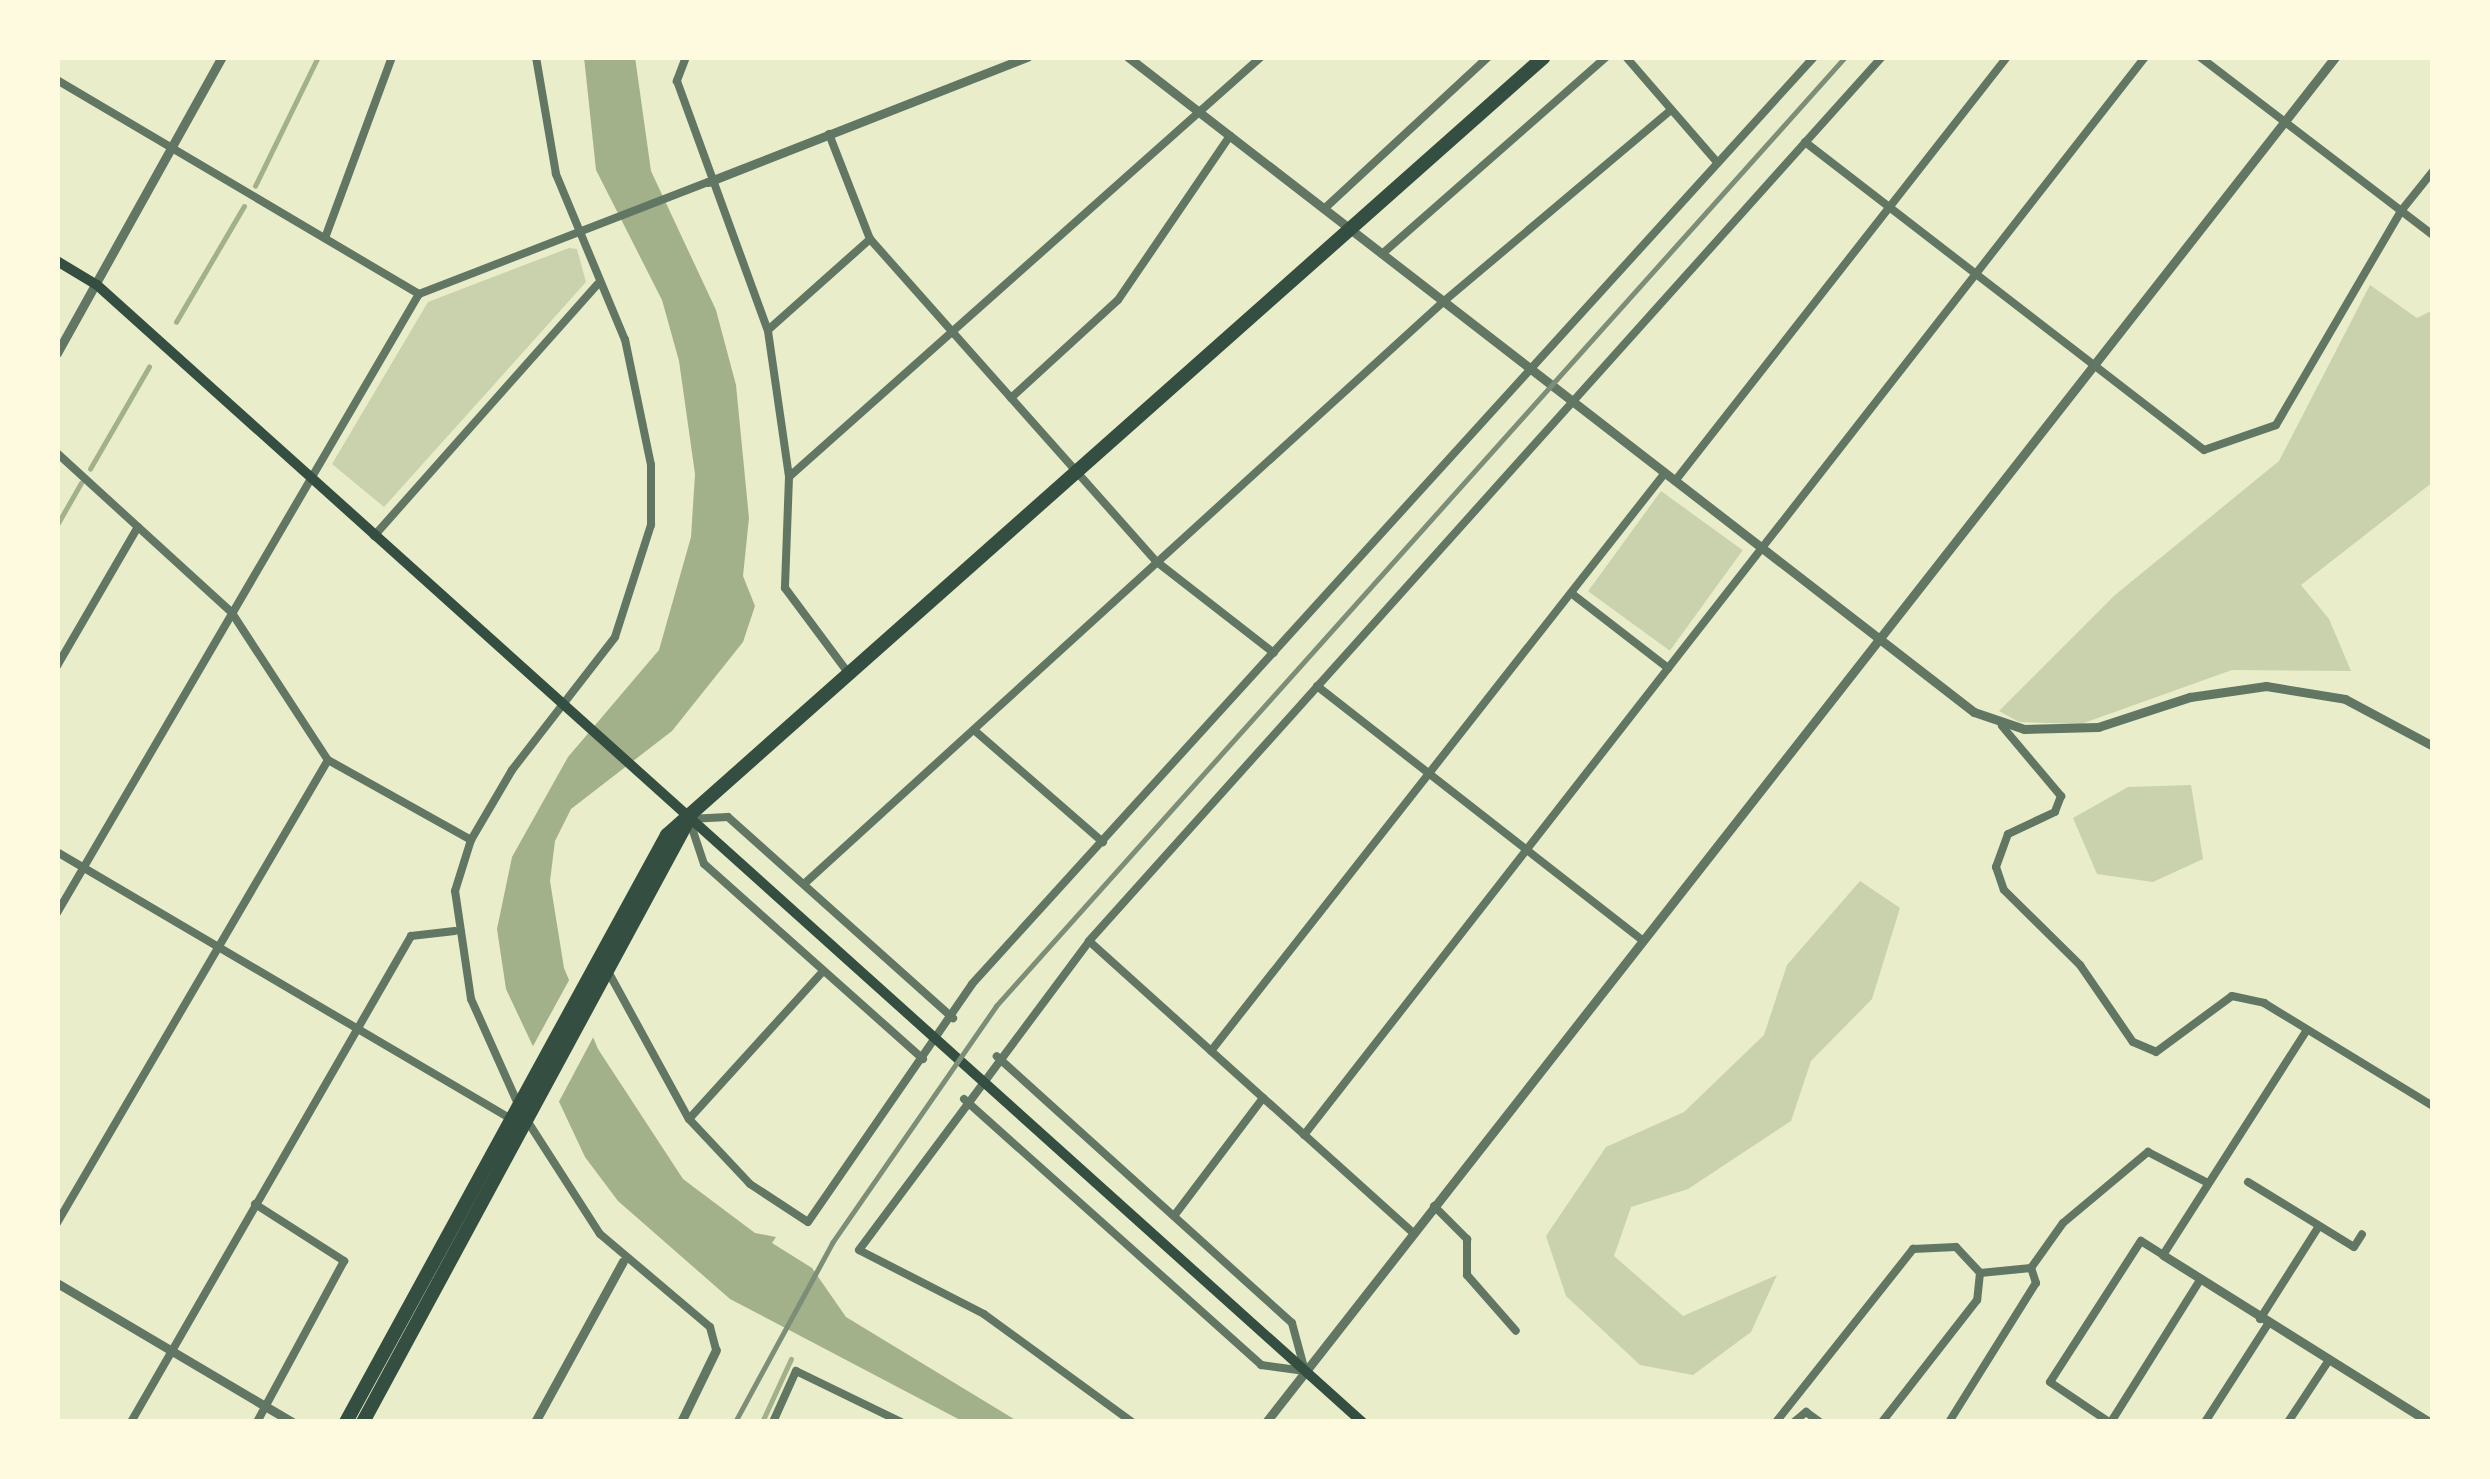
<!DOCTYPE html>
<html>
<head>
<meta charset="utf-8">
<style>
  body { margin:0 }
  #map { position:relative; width:2490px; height:1479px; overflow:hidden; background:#e9edc9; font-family:"Sofia Sans Condensed",sans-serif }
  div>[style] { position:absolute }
  .green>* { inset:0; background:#cad2ad; transform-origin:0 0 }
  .water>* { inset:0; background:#a3b18a }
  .pier>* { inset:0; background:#e9edc9 }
  .stream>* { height:4.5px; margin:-2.25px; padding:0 2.25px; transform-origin:2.25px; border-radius:2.25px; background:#a3b18a }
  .minor>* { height:8px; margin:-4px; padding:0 4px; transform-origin:4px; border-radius:4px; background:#617663 }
  .tertiary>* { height:9px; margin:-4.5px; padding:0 4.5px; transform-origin:4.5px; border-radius:4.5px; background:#617663 }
  .secondary>* { height:10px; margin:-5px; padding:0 5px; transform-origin:5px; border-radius:5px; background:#344e41 }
  .trunk>* { height:14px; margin:-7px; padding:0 7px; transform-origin:7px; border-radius:7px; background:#344e41 }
  .rail>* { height:4.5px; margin:-2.25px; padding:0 2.25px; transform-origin:2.25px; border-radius:2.25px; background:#7c8e77 }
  span { translate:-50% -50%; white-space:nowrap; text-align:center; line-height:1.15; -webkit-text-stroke:12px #fefae0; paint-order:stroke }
  .frame { position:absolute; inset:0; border:60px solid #fefae0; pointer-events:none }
</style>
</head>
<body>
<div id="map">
  <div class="green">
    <i style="clip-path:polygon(569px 248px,577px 249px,586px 282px,384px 507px,332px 464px,428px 302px)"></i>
    <i style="clip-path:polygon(2370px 285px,2417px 318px,2433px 310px,2433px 482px,2301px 585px,2329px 619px,2351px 671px,2232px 670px,2081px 724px,2019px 722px,1999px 711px,2115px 595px,2279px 461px)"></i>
    <i style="left:1661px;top:491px;width:101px;height:124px;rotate:36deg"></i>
    <i style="clip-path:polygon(2191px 785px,2203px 859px,2153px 882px,2097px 874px,2073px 818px,2128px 787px)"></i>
    <i style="clip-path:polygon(1860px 881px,1900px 908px,1872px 999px,1811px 1061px,1791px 1121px,1688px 1189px,1631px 1207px,1614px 1256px,1683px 1316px,1777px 1275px,1751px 1332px,1693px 1375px,1640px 1365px,1566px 1296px,1546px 1236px,1606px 1147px,1684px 1112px,1764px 1035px,1787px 965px)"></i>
  </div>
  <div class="water">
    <i style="clip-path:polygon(584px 57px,635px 57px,651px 171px,716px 310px,736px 385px,749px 518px,743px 576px,755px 606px,743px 642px,672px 731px,571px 809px,555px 841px,550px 881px,564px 968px,598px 1049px,683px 1179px,755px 1233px,776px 1237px,772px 1243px,812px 1268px,846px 1317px,1019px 1422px,964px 1422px,730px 1299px,618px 1201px,585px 1157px,506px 989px,497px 929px,512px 857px,568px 757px,659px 650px,691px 537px,695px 474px,679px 361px,662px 300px,596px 170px)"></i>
  </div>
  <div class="pier">
    <i style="clip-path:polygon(573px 973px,597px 1030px,554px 1111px,527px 1057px)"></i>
  </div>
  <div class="stream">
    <i style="left:255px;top:186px;width:144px;rotate:-64deg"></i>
    <i style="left:176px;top:322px;width:134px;rotate:-59.6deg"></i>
    <i style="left:90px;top:469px;width:118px;rotate:-60deg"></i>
    <i style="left:57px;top:525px;width:48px;rotate:-60.3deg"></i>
    <i style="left:762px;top:1422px;width:69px;rotate:-65.3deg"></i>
  </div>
  <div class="minor">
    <i style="left:686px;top:57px;width:26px;rotate:111deg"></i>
    <i style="left:677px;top:81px;width:266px;rotate:70deg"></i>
    <i style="left:768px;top:331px;width:148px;rotate:81.8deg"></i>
    <i style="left:789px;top:477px;width:111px;rotate:92.1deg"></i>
    <i style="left:785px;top:588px;width:107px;rotate:53.3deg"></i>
    <i style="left:1626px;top:57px;width:139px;rotate:49.1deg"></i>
    <i style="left:2200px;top:57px;width:293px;rotate:37.4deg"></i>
    <i style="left:57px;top:80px;width:421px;rotate:30.6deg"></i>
    <i style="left:829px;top:134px;width:113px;rotate:68.7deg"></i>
    <i style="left:870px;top:239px;width:432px;rotate:48.4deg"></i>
    <i style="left:1157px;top:562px;width:148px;rotate:37.9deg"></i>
    <i style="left:1805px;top:142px;width:504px;rotate:37.67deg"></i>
    <i style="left:2204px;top:450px;width:76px;rotate:-19.1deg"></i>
    <i style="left:2276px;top:425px;width:248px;rotate:-59.7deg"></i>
    <i style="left:2401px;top:211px;width:51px;rotate:-51.3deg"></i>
    <i style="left:1324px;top:209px;width:224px;rotate:-42.8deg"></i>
    <i style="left:325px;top:238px;width:193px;rotate:-69.7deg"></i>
    <i style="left:1382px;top:254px;width:298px;rotate:-41.3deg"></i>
    <i style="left:768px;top:330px;width:137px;rotate:-41.7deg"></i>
    <i style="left:1011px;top:398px;width:145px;rotate:-42.5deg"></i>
    <i style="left:1118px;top:300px;width:199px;rotate:-55.7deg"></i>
    <i style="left:57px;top:453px;width:237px;rotate:42.4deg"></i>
    <i style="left:232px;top:613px;width:176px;rotate:56.9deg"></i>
    <i style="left:328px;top:760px;width:164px;rotate:29.2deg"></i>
    <i style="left:790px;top:476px;width:630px;rotate:-41.66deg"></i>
    <i style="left:1675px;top:481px;width:539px;rotate:-51.94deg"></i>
    <i style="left:374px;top:536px;width:337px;rotate:-48.4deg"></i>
    <i style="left:1571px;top:593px;width:123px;rotate:37.7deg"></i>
    <i style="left:57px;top:666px;width:161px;rotate:-59.8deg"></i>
    <i style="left:1317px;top:686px;width:412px;rotate:38deg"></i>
    <i style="left:2002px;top:726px;width:92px;rotate:49.9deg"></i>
    <i style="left:2061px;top:796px;width:17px;rotate:111deg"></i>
    <i style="left:2055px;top:812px;width:52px;rotate:154.9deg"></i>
    <i style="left:2008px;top:834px;width:35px;rotate:110deg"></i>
    <i style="left:1996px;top:867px;width:24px;rotate:71deg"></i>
    <i style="left:2004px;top:890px;width:107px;rotate:44.6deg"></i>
    <i style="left:2080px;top:965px;width:93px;rotate:55.5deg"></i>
    <i style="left:2133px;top:1042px;width:25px;rotate:23deg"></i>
    <i style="left:2156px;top:1052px;width:94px;rotate:-36.4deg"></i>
    <i style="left:2232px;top:996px;width:33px;rotate:12deg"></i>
    <i style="left:2264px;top:1003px;width:198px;rotate:31.4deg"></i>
    <i style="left:974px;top:730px;width:171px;rotate:41deg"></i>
    <i style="left:57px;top:852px;width:527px;rotate:30.46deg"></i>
    <i style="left:804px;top:884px;width:864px;rotate:-42.33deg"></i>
    <i style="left:1443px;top:302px;width:298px;rotate:-40.1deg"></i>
    <i style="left:57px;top:913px;width:717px;rotate:-59.68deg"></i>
    <i style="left:419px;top:294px;width:310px;rotate:-21.2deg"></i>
    <i style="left:1089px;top:941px;width:436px;rotate:42deg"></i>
    <i style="left:610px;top:975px;width:164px;rotate:61.3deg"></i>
    <i style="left:689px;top:1119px;width:89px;rotate:46.8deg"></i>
    <i style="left:750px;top:1184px;width:69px;rotate:33.2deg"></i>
    <i style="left:808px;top:1222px;width:289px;rotate:-55.4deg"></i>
    <i style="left:972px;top:984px;width:1252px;rotate:-47.75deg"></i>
    <i style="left:1211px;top:1051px;width:734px;rotate:-51.86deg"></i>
    <i style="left:923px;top:1059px;width:293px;rotate:-138.3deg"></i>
    <i style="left:704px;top:864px;width:47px;rotate:-108.4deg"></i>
    <i style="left:689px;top:819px;width:39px;rotate:-3deg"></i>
    <i style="left:728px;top:817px;width:302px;rotate:41.8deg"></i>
    <i style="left:964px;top:1099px;width:399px;rotate:41.8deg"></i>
    <i style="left:1261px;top:1365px;width:44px;rotate:7.8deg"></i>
    <i style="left:1305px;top:1371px;width:50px;rotate:-105.2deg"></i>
    <i style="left:1292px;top:1323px;width:398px;rotate:-137.9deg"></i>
    <i style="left:518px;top:1104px;width:115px;rotate:-114.1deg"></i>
    <i style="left:471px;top:999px;width:109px;rotate:-98.4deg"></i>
    <i style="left:455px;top:891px;width:53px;rotate:-72.6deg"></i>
    <i style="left:471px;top:840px;width:81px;rotate:-59.6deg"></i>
    <i style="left:512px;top:770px;width:168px;rotate:-52.2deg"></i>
    <i style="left:615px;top:637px;width:118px;rotate:-72.2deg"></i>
    <i style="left:651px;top:525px;width:60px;rotate:-90deg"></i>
    <i style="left:651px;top:465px;width:128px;rotate:-101.7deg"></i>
    <i style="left:625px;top:340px;width:180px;rotate:-112.6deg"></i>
    <i style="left:556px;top:174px;width:119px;rotate:-99.7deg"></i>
    <i style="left:689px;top:1119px;width:200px;rotate:-47.8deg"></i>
    <i style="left:528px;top:1122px;width:133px;rotate:57.3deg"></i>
    <i style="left:600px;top:1234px;width:144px;rotate:40.2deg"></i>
    <i style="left:710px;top:1327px;width:24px;rotate:75deg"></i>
    <i style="left:1304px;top:1135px;width:1367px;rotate:-52.04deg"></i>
    <i style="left:2248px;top:1182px;width:124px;rotate:31.5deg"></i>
    <i style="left:2354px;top:1247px;width:15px;rotate:-58deg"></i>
    <i style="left:255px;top:1204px;width:106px;rotate:32.6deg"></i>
    <i style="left:344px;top:1261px;width:183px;rotate:118.4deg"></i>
    <i style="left:1434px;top:1206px;width:47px;rotate:45deg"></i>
    <i style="left:1467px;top:1239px;width:36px;rotate:90deg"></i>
    <i style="left:1467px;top:1275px;width:74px;rotate:48.8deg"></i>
    <i style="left:1174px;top:1216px;width:148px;rotate:-53deg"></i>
    <i style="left:57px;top:1223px;width:536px;rotate:-59.66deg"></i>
    <i style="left:2031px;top:1268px;width:55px;rotate:-54.6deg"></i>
    <i style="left:2063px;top:1223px;width:111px;rotate:-39.9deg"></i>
    <i style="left:2148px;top:1152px;width:68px;rotate:27.3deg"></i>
    <i style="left:2260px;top:1319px;width:110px;rotate:-57.6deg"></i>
    <i style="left:131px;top:1422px;width:561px;rotate:-60.05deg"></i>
    <i style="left:411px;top:936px;width:44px;rotate:-6.5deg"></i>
    <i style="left:773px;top:1422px;width:56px;rotate:-65.7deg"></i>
    <i style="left:796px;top:1371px;width:117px;rotate:25.9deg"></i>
    <i style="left:1132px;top:1422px;width:183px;rotate:-143.9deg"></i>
    <i style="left:984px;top:1314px;width:140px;rotate:-152.9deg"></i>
    <i style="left:859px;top:1250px;width:385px;rotate:-53.3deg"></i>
    <i style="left:1089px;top:941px;width:1188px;rotate:-48.11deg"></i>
    <i style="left:1776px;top:1422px;width:221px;rotate:-51.6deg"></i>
    <i style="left:1913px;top:1249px;width:43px;rotate:-2.7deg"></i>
    <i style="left:1956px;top:1247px;width:35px;rotate:47deg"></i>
    <i style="left:1980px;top:1273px;width:27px;rotate:96deg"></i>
    <i style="left:1977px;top:1300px;width:155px;rotate:127.9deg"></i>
    <i style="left:1794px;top:1422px;width:16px;rotate:-40deg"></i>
    <i style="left:1806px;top:1412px;width:17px;rotate:36deg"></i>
    <i style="left:1949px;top:1422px;width:164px;rotate:-58deg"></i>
    <i style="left:2036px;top:1283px;width:16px;rotate:-108deg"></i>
    <i style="left:2031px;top:1268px;width:51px;rotate:174.4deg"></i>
    <i style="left:2109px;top:1422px;width:71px;rotate:-145.9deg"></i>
    <i style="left:2050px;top:1382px;width:168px;rotate:-57.2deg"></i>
    <i style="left:2141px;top:1241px;width:26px;rotate:32deg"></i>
    <i style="left:2163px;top:1255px;width:266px;rotate:-57.4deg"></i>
    <i style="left:2111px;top:1422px;width:168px;rotate:-57.9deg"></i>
    <i style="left:2205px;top:1422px;width:117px;rotate:-57.3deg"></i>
    <i style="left:2288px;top:1422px;width:71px;rotate:-56.5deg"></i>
  </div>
  <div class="tertiary">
    <i style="left:1128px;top:57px;width:1070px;rotate:37.75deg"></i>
    <i style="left:1974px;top:712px;width:53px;rotate:18.8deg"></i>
    <i style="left:2024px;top:729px;width:74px;rotate:-1.5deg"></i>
    <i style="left:2098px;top:727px;width:97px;rotate:-18.1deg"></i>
    <i style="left:2190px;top:697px;width:77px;rotate:-8.2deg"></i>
    <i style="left:2266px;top:686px;width:80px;rotate:9.3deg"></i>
    <i style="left:2345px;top:699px;width:100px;rotate:28.1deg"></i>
    <i style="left:708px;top:182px;width:343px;rotate:-21.4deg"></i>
    <i style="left:57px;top:353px;width:339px;rotate:-60.9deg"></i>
    <i style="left:2163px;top:1255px;width:314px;rotate:32.1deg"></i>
    <i style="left:57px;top:1283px;width:273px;rotate:30.6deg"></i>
    <i style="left:535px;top:1422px;width:183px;rotate:-61.3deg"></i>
    <i style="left:681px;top:1422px;width:80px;rotate:-64.1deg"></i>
    <i style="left:1266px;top:1422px;width:1734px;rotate:-51.93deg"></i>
  </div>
  <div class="secondary">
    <i style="left:57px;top:261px;width:47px;rotate:31deg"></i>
    <i style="left:97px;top:285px;width:1701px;rotate:41.95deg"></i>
  </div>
  <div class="trunk">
    <i style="left:346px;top:1422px;width:669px;rotate:-61.33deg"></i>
    <i style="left:667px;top:835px;width:1172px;rotate:-41.58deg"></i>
    <i style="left:363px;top:1422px;width:685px;rotate:-61.6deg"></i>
  </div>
  <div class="rail">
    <i style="left:735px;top:1422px;width:204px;rotate:-61.5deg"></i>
    <i style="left:832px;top:1243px;width:288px;rotate:-55.3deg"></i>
    <i style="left:996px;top:1006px;width:1273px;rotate:-48.18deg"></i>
  </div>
  <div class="frame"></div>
</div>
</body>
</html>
